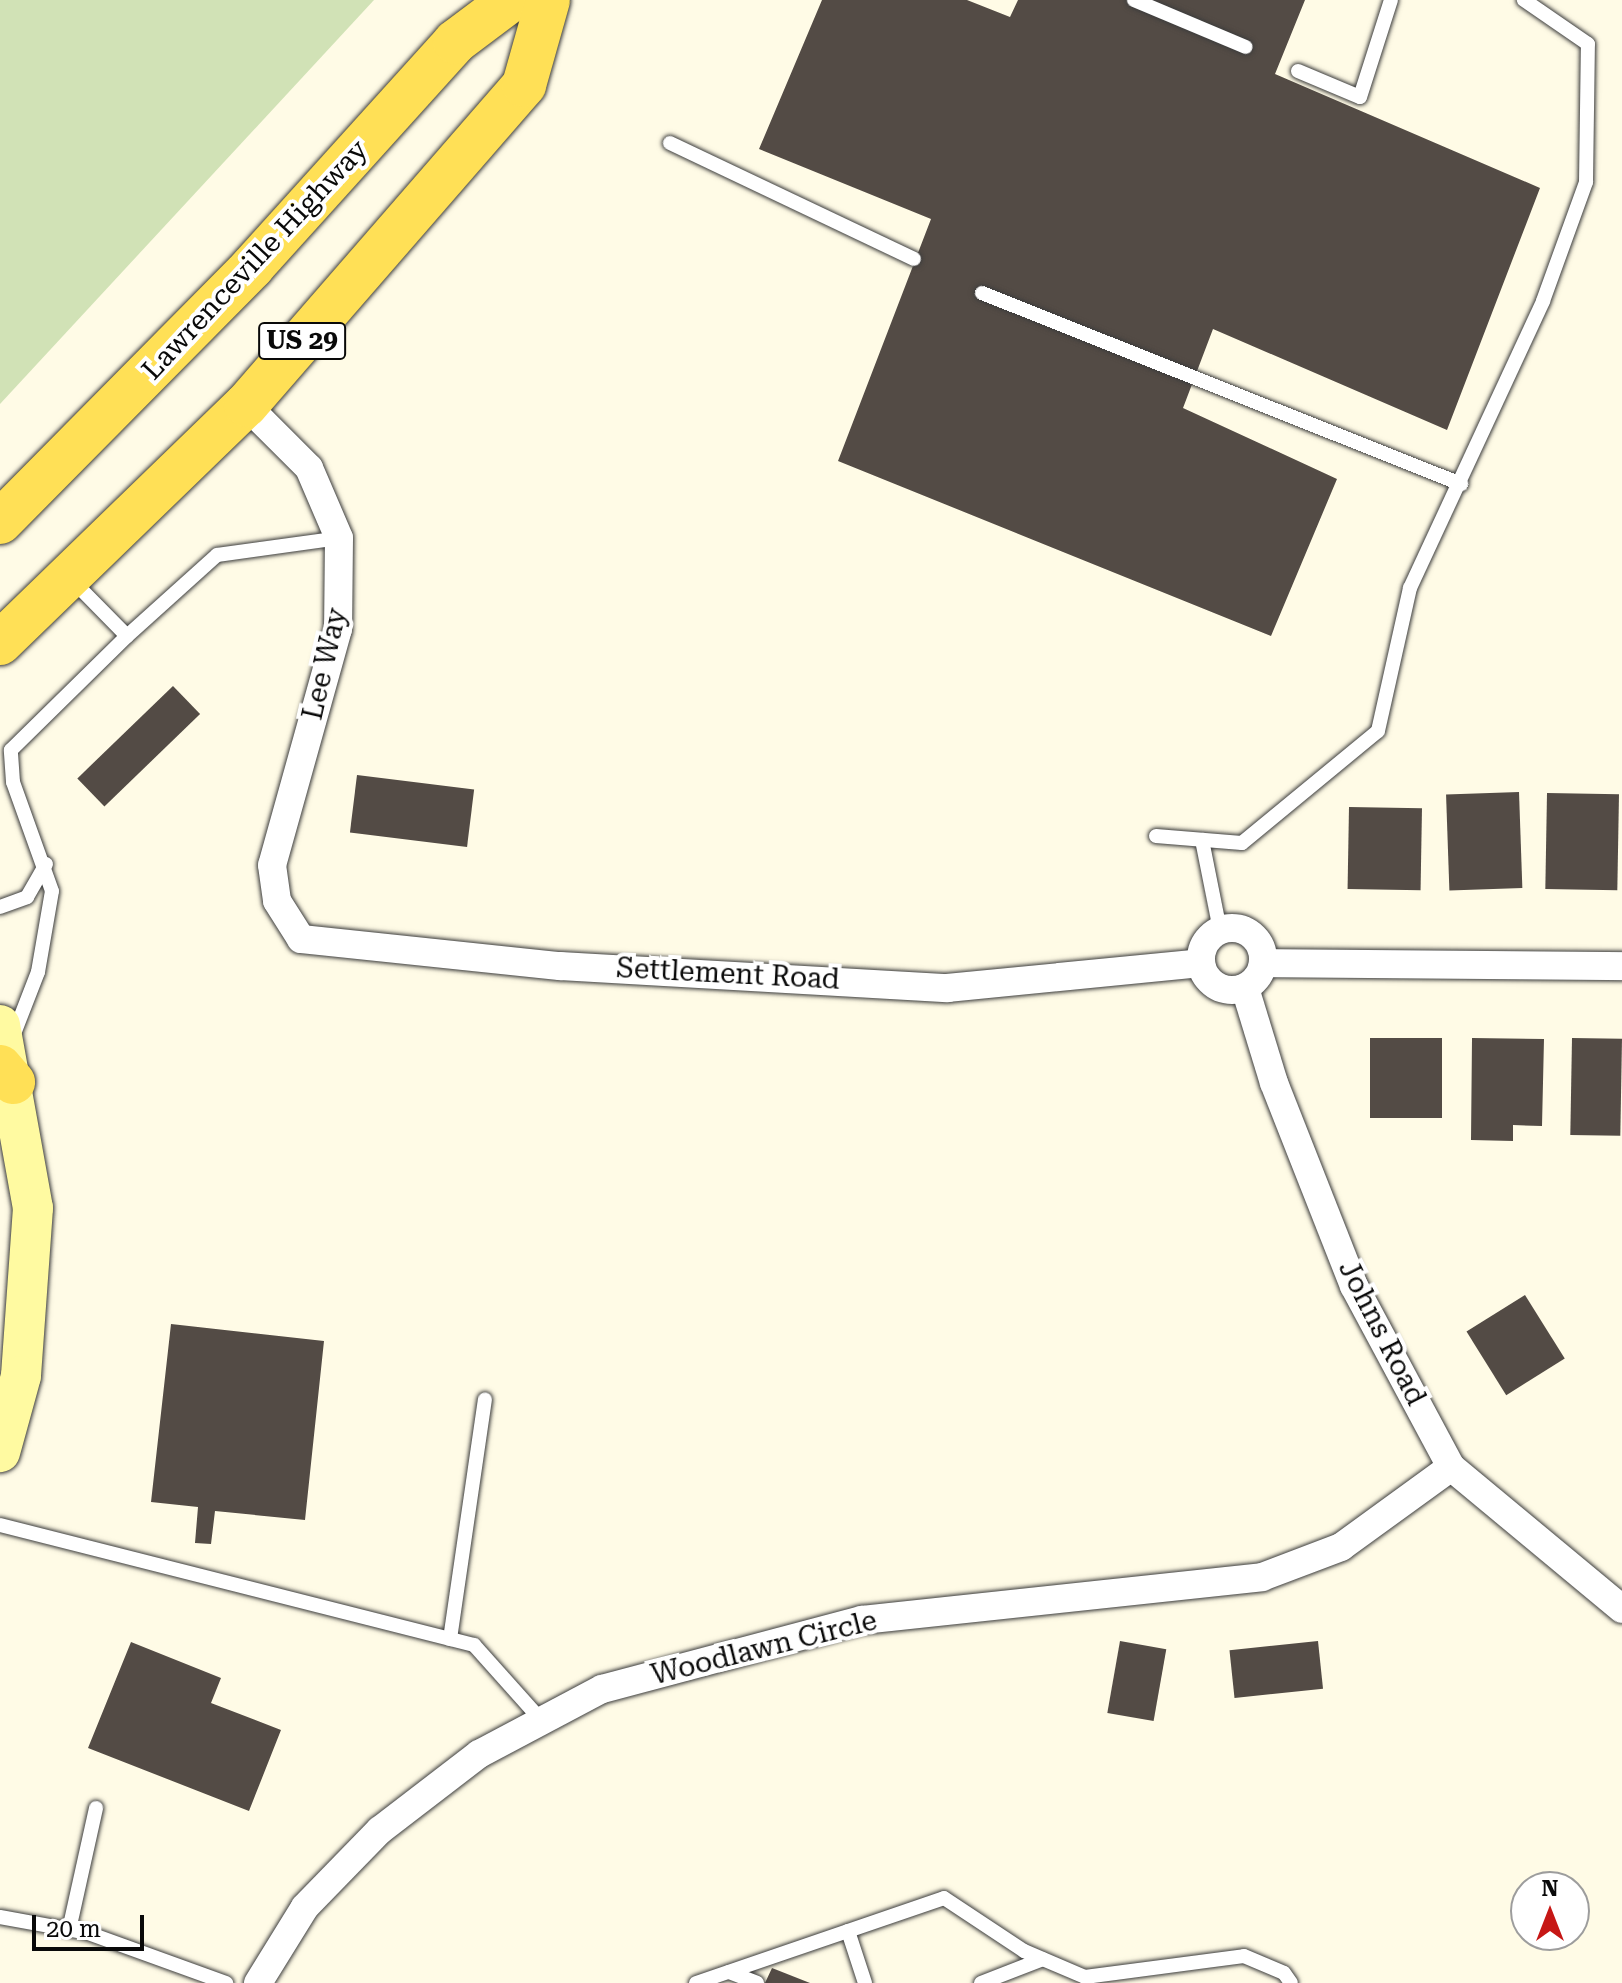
<!DOCTYPE html>
<html>
<head>
<meta charset="utf-8">
<style>
  body { margin:0 }
  #map { position:relative; width:1622px; height:1983px; overflow:hidden; background:#fffbe6; font-family:"Roboto Serif",serif }
  div>[style] { position:absolute }
  .cemetery>* { inset:0; background:#d1e2b6 }
  .building>* { inset:0; background:#534b45; transform-origin:0 0 }
  .roads { filter:drop-shadow(0 0 2px #3c3c3c) drop-shadow(0 0 2px #3c3c3c) }
  .lane>* { height:14px; margin:-7px; padding:0 7px; transform-origin:7px; border-radius:7px; background:#fff }
  .street>* { height:28px; margin:-14px; padding:0 14px; transform-origin:14px; border-radius:14px; background:#fff }
  .street>.ring { margin:-14px; padding:0; box-sizing:content-box; background:none; border:28px solid #fff; border-radius:50% }
  .secondary>* { height:40px; margin:-20px; padding:0 20px; transform-origin:20px; border-radius:20px; background:#fffaa1 }
  .primary>* { height:44px; margin:-22px; padding:0 22px; transform-origin:22px; border-radius:22px; background:#ffe056 }
  span { translate:-50% -50%; white-space:nowrap; text-align:center; line-height:1.15; -webkit-text-stroke:8px #fff; paint-order:stroke }
  .shield-label span { padding:2px 6px; background:#fff; border:2px solid; border-radius:6px; -webkit-text-stroke-width:0 }
  .shield-label { font-size:26px; color:#090909; font-weight:700 }
  .street-label { font-size:28px; color:#090909 }
  .north { position:absolute; left:1510px; top:1871px; width:80px; height:80px; box-sizing:border-box; background:#fff; border:2px solid #9d9d9d; border-radius:50%; rotate:0deg; font-size:22px; font-weight:700; line-height:32px; text-align:center; color:#090909 }
  .north::after { content:''; display:block; margin:auto; width:28px; height:36px; background:#c61715; clip-path:polygon(50% 0,100% 100%,50% 72%,0 100%) }
  .scale { position:absolute; left:32px; top:1915px; width:112px; height:36px; box-sizing:border-box; border:4px solid #090909; border-top:0; padding-left:10px; font-size:24px; line-height:28px; white-space:nowrap; color:#090909; -webkit-text-stroke:6px #fff; paint-order:stroke }
</style>
</head>
<body>
<div id="map">
  <div class="cemetery">
    <i style="clip-path:polygon(0 0,374px 0,0 404px)"></i>
  </div>
  <div class="building">
    <i style="clip-path:polygon(822px 0,967px 0,1010px 17px,1018px 0,1305px 0,1275px 74px,1540px 188px,1447px 430px,1213px 329px,1183px 408px,1337px 479px,1271px 636px,838px 461px,931px 219px,759px 149px)"></i>
    <i style="left:173px;top:686px;width:39px;height:133px;rotate:46deg"></i>
    <i style="left:357px;top:775px;width:118px;height:58px;rotate:7deg"></i>
    <i style="left:1519px;top:792px;width:96px;height:73px;rotate:88deg"></i>
    <i style="left:1547px;top:793px;width:72px;height:96px;rotate:1deg"></i>
    <i style="left:1349px;top:807px;width:73px;height:82px;rotate:1deg"></i>
    <i style="left:1370px;top:1038px;width:72px;height:80px"></i>
    <i style="clip-path:polygon(1472px 1038px,1544px 1039px,1542px 1126px,1513px 1125px,1513px 1141px,1471px 1140px)"></i>
    <i style="left:1572px;top:1038px;width:50px;height:97px;rotate:1deg"></i>
    <i style="left:1525px;top:1295px;width:75px;height:69px;rotate:58deg"></i>
    <i style="clip-path:polygon(171px 1324px,324px 1341px,305px 1520px,215px 1511px,211px 1544px,195px 1543px,198px 1507px,151px 1502px)"></i>
    <i style="left:1120px;top:1641px;width:47px;height:73px;rotate:10deg"></i>
    <i style="left:1318px;top:1641px;width:48px;height:89px;rotate:84deg"></i>
    <i style="clip-path:polygon(131px 1642px,221px 1678px,211px 1703px,281px 1730px,249px 1811px,88px 1748px)"></i>
    <i style="clip-path:polygon(772px 1968px,810px 1983px,765px 1983px)"></i>
  </div>
  <div class="roads">
    <div class="lane">
      <i style="left:1134px;top:0;width:121px;rotate:22.8deg"></i>
      <i style="left:1298px;top:71px;width:67px;rotate:22.8deg"></i>
      <i style="left:1360px;top:97px;width:102px;rotate:-72.3deg"></i>
      <i style="left:670px;top:143px;width:270px;rotate:25.4deg"></i>
      <i style="left:982px;top:293px;width:516px;rotate:21.74deg"></i>
      <i style="left:127px;top:636px;width:121px;rotate:-42deg"></i>
      <i style="left:217px;top:555px;width:123px;rotate:-7.9deg"></i>
      <i style="left:1156px;top:836px;width:86px;rotate:4.7deg"></i>
      <i style="left:1242px;top:843px;width:176px;rotate:-39.5deg"></i>
      <i style="left:1378px;top:731px;width:147px;rotate:-77.4deg"></i>
      <i style="left:1410px;top:588px;width:316px;rotate:-65.1deg"></i>
      <i style="left:1543px;top:301px;width:127px;rotate:-70.1deg"></i>
      <i style="left:1586px;top:182px;width:138px;rotate:-89.2deg"></i>
      <i style="left:1588px;top:44px;width:78px;rotate:-145.5deg"></i>
      <i style="left:1202px;top:840px;width:92px;rotate:78.7deg"></i>
      <i style="left:0;top:907px;width:29px;rotate:-20deg"></i>
      <i style="left:27px;top:897px;width:38px;rotate:-60deg"></i>
      <i style="left:12px;top:1039px;width:72px;rotate:-68.8deg"></i>
      <i style="left:38px;top:972px;width:82px;rotate:-80.2deg"></i>
      <i style="left:52px;top:891px;width:116px;rotate:-109.7deg"></i>
      <i style="left:13px;top:782px;width:32px;rotate:-94deg"></i>
      <i style="left:11px;top:750px;width:163px;rotate:-44.5deg"></i>
      <i style="left:127px;top:636px;width:78px;rotate:-134.5deg"></i>
      <i style="left:0;top:1525px;width:489px;rotate:14.2deg"></i>
      <i style="left:474px;top:1645px;width:102px;rotate:48.2deg"></i>
      <i style="left:450px;top:1639px;width:242px;rotate:-81.7deg"></i>
      <i style="left:0;top:1917px;width:89px;rotate:10.3deg"></i>
      <i style="left:88px;top:1933px;width:147px;rotate:19.9deg"></i>
      <i style="left:69px;top:1930px;width:125px;rotate:-77.5deg"></i>
      <i style="left:848px;top:1931px;width:55px;rotate:71.9deg"></i>
      <i style="left:729px;top:1972px;width:30px;rotate:21deg"></i>
      <i style="left:696px;top:1983px;width:262px;rotate:-18.9deg"></i>
      <i style="left:944px;top:1898px;width:96px;rotate:33.5deg"></i>
      <i style="left:1024px;top:1951px;width:66px;rotate:23.1deg"></i>
      <i style="left:1085px;top:1977px;width:160px;rotate:-7.5deg"></i>
      <i style="left:1244px;top:1956px;width:43px;rotate:23deg"></i>
      <i style="left:1284px;top:1973px;width:12px;rotate:55deg"></i>
      <i style="left:981px;top:1983px;width:66px;rotate:-21.2deg"></i>
    </div>
    <div class="street">
      <i style="left:246px;top:405px;width:89px;rotate:45deg"></i>
      <i style="left:309px;top:468px;width:76px;rotate:66.8deg"></i>
      <i style="left:339px;top:538px;width:91px;rotate:90.6deg"></i>
      <i style="left:338px;top:629px;width:245px;rotate:105.6deg"></i>
      <i style="left:272px;top:865px;width:36px;rotate:82deg"></i>
      <i style="left:277px;top:901px;width:45px;rotate:57.7deg"></i>
      <i style="left:301px;top:939px;width:260px;rotate:6deg"></i>
      <i style="left:560px;top:966px;width:388px;rotate:3.3deg"></i>
      <i style="left:947px;top:988px;width:255px;rotate:-5.6deg"></i>
      <i class="ring" style="left:1201px;top:928px;width:34px;height:34px"></i>
      <i style="left:1263px;top:963px;width:359px;rotate:0.5deg"></i>
      <i style="left:1245px;top:988px;width:99px;rotate:73deg"></i>
      <i style="left:1274px;top:1083px;width:218px;rotate:68.5deg"></i>
      <i style="left:1354px;top:1286px;width:205px;rotate:61.8deg"></i>
      <i style="left:1451px;top:1467px;width:222px;rotate:39.7deg"></i>
      <i style="left:258px;top:1983px;width:89px;rotate:-58.3deg"></i>
      <i style="left:305px;top:1907px;width:107px;rotate:-45.8deg"></i>
      <i style="left:380px;top:1830px;width:125px;rotate:-37.5deg"></i>
      <i style="left:479px;top:1754px;width:139px;rotate:-27.9deg"></i>
      <i style="left:602px;top:1689px;width:269px;rotate:-14.9deg"></i>
      <i style="left:862px;top:1620px;width:402px;rotate:-6.1deg"></i>
      <i style="left:1262px;top:1577px;width:85px;rotate:-20.8deg"></i>
      <i style="left:1341px;top:1547px;width:136px;rotate:-36deg"></i>
    </div>
    <div class="secondary">
      <i style="left:0;top:1025px;width:186px;rotate:79.8deg"></i>
      <i style="left:33px;top:1208px;width:168px;rotate:94.1deg"></i>
      <i style="left:21px;top:1376px;width:79px;rotate:105.4deg"></i>
    </div>
    <div class="primary">
      <i style="left:0;top:522px;width:359px;rotate:-45.3deg"></i>
      <i style="left:252px;top:267px;width:303px;rotate:-47.9deg"></i>
      <i style="left:455px;top:42px;width:70px;rotate:-36.9deg"></i>
      <i style="left:0;top:643px;width:342px;rotate:-44.1deg"></i>
      <i style="left:246px;top:405px;width:424px;rotate:-49deg"></i>
      <i style="left:524px;top:85px;width:88px;rotate:-74.2deg"></i>
      <i style="left:0;top:1067px;width:20px;rotate:49deg"></i>
    </div>
  </div>
  <div class="shield-label">
    <span style="left:302px;top:341px">US 29</span>
  </div>
  <div class="street-label">
    <span style="left:255px;top:260px;rotate:-47deg">Lawrenceville Highway</span>
    <span style="left:325px;top:664px;rotate:-77deg">Lee Way</span>
    <span style="left:728px;top:974px;rotate:3deg">Settlement Road</span>
    <span style="left:1382px;top:1333px;rotate:63deg">Johns Road</span>
    <span style="left:764px;top:1648px;rotate:-14deg">Woodlawn Circle</span>
  </div>
  <div class="north">N</div>
  <div class="scale">20 m</div>
</div>
</body>
</html>
